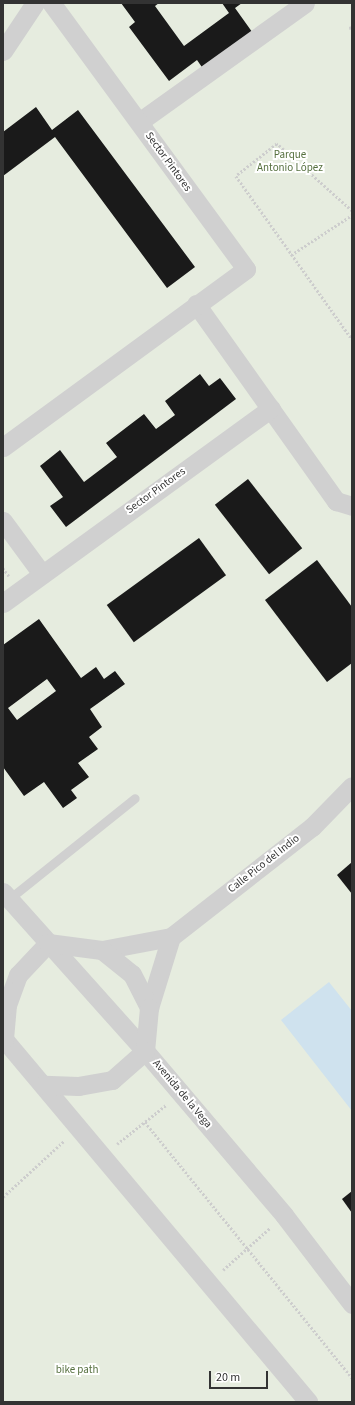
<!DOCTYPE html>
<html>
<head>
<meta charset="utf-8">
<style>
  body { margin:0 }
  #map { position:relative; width:355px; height:1405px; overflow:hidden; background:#fff; font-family:"Source Sans 3",sans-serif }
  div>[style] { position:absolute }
  .green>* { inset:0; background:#e6ecdf; transform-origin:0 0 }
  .water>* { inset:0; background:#cfe2ee }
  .building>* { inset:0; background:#1a1a1a; transform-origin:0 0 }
  .path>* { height:2.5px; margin-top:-1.25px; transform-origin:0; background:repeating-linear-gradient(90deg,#cdcdcd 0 2px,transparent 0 4px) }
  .lane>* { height:9px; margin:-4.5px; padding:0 4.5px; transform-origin:4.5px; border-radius:4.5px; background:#d0d0d0 }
  .street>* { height:19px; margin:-9.5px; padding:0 9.5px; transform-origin:9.5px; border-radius:9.5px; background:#d0d0d0 }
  span { translate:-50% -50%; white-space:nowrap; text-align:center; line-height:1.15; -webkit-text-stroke:4px #fff; paint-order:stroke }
  .park-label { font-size:11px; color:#56703f }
  .street-label { font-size:11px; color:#333 }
  .frame { position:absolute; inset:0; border:4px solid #333; pointer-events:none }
  .scale { position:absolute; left:209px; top:1371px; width:59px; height:18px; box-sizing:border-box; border:2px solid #333; border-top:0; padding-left:5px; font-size:12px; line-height:14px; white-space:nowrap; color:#333; -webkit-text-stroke:3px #fff; paint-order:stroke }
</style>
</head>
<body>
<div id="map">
  <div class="green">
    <i style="left:3px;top:3px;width:349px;height:1399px"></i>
  </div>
  <div class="water">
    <i style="clip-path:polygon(329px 982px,352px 1011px,352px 1111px,281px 1020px)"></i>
  </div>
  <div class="building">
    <i style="clip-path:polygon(121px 3px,159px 3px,155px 6px,184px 46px,229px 13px,222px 3px,242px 3px,235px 8px,255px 36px,206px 73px,197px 60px,169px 81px,129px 27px,135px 22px)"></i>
    <i style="clip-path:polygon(36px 107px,52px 130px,78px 110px,195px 267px,167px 288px,55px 137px,3px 176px,3px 132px)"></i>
    <i style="clip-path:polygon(200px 374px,209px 386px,220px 378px,236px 399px,66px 527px,50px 506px,63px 497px,40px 466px,60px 450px,84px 482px,117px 457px,106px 443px,144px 414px,156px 429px,175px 415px,165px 401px)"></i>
    <i style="left:248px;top:479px;width:88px;height:42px;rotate:52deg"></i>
    <i style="left:199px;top:538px;width:46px;height:114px;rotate:54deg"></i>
    <i style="clip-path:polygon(317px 560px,352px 607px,352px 663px,327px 682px,265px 600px)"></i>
    <i style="clip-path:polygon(evenodd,39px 619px,81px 678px,96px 667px,104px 679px,115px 671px,125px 684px,90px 709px,102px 727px,89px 737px,98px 749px,78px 763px,89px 777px,71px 790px,77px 798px,63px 808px,44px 782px,24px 796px,3px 767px,3px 645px,39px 619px,47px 679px,56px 691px,17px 720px,8px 708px,47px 679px)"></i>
    <i style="clip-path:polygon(352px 862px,352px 894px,337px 875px)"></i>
    <i style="clip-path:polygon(352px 1191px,352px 1213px,342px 1199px)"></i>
  </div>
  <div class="path">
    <i style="left:349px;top:28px;width:3px;rotate:-18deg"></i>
    <i style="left:352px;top:211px;width:101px;rotate:-138.2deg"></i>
    <i style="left:277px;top:144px;width:52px;rotate:142deg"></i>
    <i style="left:236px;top:176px;width:200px;rotate:54.6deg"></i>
    <i style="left:291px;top:255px;width:73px;rotate:-33.3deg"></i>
    <i style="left:3px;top:568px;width:10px;rotate:53deg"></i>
    <i style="left:145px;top:1122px;width:329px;rotate:51deg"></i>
    <i style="left:117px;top:1144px;width:63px;rotate:-38.5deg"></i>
    <i style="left:3px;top:1197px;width:83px;rotate:-42.6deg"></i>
    <i style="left:223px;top:1270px;width:63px;rotate:-41.8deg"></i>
  </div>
  <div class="lane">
    <i style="left:9px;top:899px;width:161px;rotate:-38.7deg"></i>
  </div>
  <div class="street">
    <i style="left:3px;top:51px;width:58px;rotate:-56.3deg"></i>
    <i style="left:139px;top:122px;width:204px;rotate:-35.6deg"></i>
    <i style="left:196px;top:304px;width:242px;rotate:54.6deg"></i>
    <i style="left:336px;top:501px;width:17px;rotate:17deg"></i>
    <i style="left:3px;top:447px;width:301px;rotate:-36.2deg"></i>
    <i style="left:246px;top:269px;width:330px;rotate:-126.2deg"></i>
    <i style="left:3px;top:521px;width:66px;rotate:53.7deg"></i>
    <i style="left:3px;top:603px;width:331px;rotate:-36deg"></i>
    <i style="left:3px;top:892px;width:213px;rotate:48.2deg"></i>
    <i style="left:145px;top:1051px;width:215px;rotate:49.7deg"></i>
    <i style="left:284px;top:1215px;width:112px;rotate:52.6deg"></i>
    <i style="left:102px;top:950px;width:70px;rotate:-10.7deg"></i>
    <i style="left:171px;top:937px;width:179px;rotate:-38deg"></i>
    <i style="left:312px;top:827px;width:57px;rotate:-45.7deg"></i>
    <i style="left:149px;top:1008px;width:74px;rotate:-72.8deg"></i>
    <i style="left:3px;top:1038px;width:475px;rotate:50deg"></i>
    <i style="left:4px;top:1039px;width:34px;rotate:-85deg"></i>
    <i style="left:7px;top:1005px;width:32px;rotate:-70deg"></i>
    <i style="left:18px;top:975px;width:44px;rotate:-46.8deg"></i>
    <i style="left:48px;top:943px;width:54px;rotate:7.4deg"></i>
    <i style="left:102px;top:950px;width:38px;rotate:39deg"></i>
    <i style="left:132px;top:974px;width:38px;rotate:63deg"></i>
    <i style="left:149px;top:1008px;width:43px;rotate:95.3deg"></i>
    <i style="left:145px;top:1051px;width:44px;rotate:138.7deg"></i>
    <i style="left:112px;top:1080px;width:35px;rotate:170deg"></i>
    <i style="left:78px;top:1086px;width:34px;rotate:-178deg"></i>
  </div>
  <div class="park-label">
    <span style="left:290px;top:162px">Parque<br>Antonio López</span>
    <span style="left:77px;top:1370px">bike path</span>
  </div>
  <div class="street-label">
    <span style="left:168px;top:162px;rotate:54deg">Sector Pintores</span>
    <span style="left:156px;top:491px;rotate:-36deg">Sector Pintores</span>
    <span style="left:264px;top:864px;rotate:-38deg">Calle Pico del Indio</span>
    <span style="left:182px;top:1094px;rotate:50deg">Avenida de la Vega</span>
  </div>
  <div class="frame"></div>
  <div class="scale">20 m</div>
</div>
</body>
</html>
